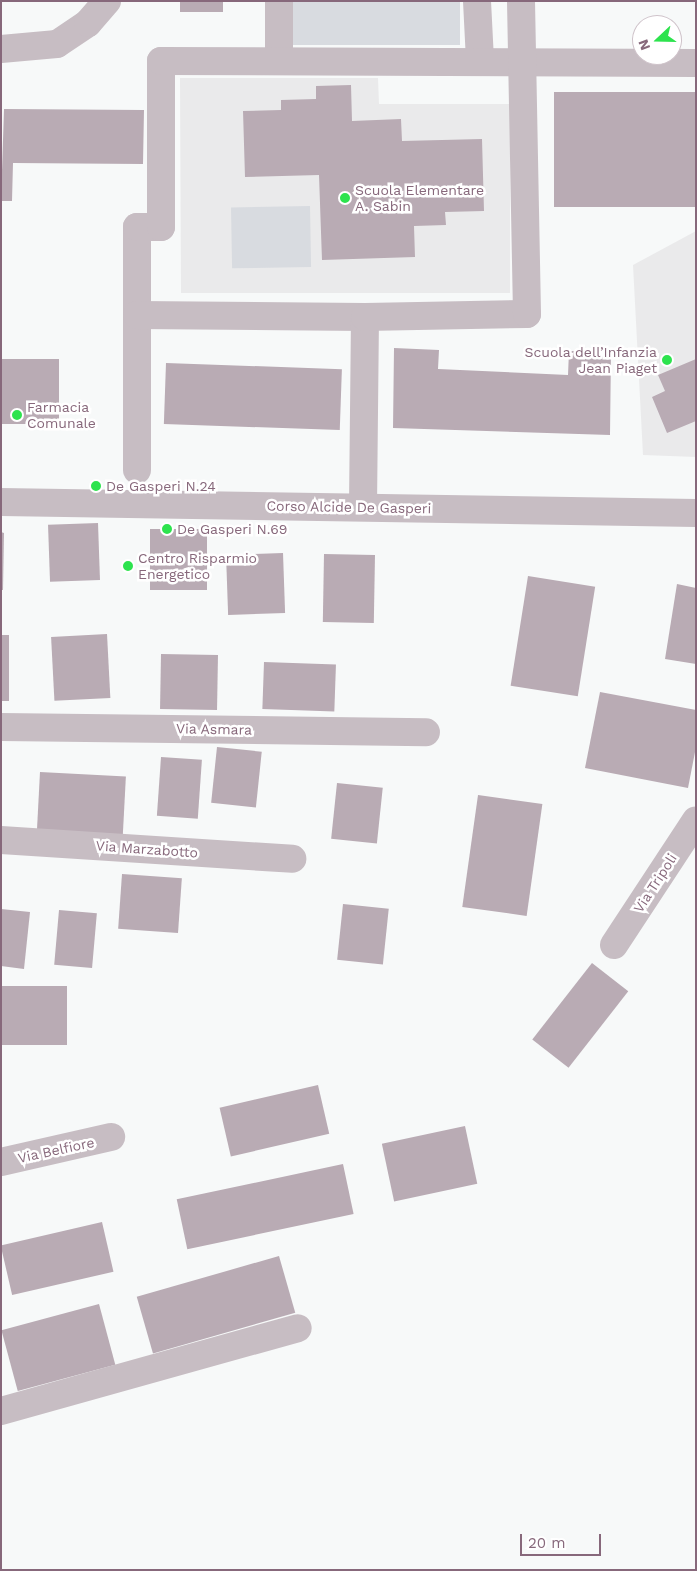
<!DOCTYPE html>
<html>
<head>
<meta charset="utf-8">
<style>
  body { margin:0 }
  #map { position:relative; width:697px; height:1571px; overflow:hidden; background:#f7f9f9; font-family:"Work Sans",sans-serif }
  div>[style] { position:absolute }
  .built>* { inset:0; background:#eaeaeb }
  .green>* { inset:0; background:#d8dbe0; transform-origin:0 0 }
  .building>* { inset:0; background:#b9abb4; transform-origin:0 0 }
  .minor>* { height:28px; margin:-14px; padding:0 14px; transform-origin:14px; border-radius:14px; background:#c7bdc3 }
  .dots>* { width:14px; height:14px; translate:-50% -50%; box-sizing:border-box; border:2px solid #fff; border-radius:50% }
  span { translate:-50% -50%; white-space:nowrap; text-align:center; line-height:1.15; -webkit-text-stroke:5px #fff; paint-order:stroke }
  .poi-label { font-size:14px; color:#87687b }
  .left { translate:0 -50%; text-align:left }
  .right { translate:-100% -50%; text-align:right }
  .street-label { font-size:14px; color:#87687b }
  .frame { position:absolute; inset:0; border:2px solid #87687b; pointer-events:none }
  .north { position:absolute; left:632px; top:15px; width:50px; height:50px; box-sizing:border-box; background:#fff; border:1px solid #cfc3ca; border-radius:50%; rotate:249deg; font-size:14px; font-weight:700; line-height:20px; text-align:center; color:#87687b }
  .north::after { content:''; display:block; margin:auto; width:18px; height:22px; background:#2de34e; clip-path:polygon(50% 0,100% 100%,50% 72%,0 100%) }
  .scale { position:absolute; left:520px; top:1534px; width:81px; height:22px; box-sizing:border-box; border:2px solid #87687b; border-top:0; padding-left:6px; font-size:15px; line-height:18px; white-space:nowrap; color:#87687b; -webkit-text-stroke:4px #fff; paint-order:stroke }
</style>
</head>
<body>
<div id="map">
  <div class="built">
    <i style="clip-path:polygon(180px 78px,378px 78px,379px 104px,510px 104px,510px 293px,181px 293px)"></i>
    <i style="clip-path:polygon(696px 231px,696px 457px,643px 455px,633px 265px)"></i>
  </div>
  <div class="green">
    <i style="left:293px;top:1px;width:167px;height:44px"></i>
    <i style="left:310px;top:206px;width:61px;height:79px;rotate:89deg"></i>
  </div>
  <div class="building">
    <i style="left:180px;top:1px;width:43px;height:11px"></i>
    <i style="clip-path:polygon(351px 85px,352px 121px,401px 119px,402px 141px,482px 139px,484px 211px,445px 212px,446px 225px,414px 226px,415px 257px,322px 260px,319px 175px,245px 177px,243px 111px,281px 110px,281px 100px,316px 99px,316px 86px)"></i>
    <i style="left:696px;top:92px;width:115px;height:142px;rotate:90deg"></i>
    <i style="clip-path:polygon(4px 109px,144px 110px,143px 164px,13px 163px,12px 201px,1px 201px)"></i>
    <i style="clip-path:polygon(394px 348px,439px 350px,438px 369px,568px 375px,569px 351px,611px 351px,610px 435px,393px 428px)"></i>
    <i style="left:1px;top:359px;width:58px;height:65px"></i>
    <i style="clip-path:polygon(696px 359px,696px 421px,667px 433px,652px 397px,665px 391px,658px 375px)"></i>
    <i style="left:166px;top:363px;width:176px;height:61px;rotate:2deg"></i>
    <i style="left:98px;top:523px;width:57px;height:50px;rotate:88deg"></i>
    <i style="left:150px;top:529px;width:57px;height:61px"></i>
    <i style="clip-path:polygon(1px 532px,4px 533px,3px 590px,1px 590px)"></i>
    <i style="left:283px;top:553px;width:60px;height:57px;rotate:88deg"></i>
    <i style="left:324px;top:554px;width:51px;height:68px;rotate:1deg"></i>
    <i style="left:528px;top:576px;width:68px;height:111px;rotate:9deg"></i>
    <i style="clip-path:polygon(677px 584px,696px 588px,696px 664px,665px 659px)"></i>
    <i style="left:107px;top:634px;width:64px;height:56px;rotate:87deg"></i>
    <i style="left:1px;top:635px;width:8px;height:66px"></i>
    <i style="left:161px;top:654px;width:57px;height:55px;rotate:1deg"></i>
    <i style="left:264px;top:662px;width:72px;height:47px;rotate:2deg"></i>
    <i style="clip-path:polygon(600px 692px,696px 710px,696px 747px,688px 788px,585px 768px)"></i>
    <i style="left:217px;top:747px;width:45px;height:56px;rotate:6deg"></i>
    <i style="left:161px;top:757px;width:41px;height:59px;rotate:4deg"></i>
    <i style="left:40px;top:772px;width:86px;height:58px;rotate:3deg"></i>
    <i style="left:337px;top:783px;width:46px;height:56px;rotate:6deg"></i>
    <i style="left:478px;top:795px;width:65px;height:113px;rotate:8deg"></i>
    <i style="left:122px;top:874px;width:60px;height:55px;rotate:4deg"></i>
    <i style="left:343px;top:904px;width:46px;height:56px;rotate:6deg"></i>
    <i style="clip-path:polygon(1px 909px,30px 912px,24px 969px,1px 966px)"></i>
    <i style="left:59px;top:910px;width:38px;height:55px;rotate:5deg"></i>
    <i style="left:592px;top:963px;width:46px;height:97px;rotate:38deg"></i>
    <i style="left:1px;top:986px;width:66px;height:59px"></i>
    <i style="left:318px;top:1085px;width:50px;height:101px;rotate:77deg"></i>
    <i style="left:465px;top:1126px;width:59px;height:85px;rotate:78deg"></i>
    <i style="left:343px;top:1164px;width:51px;height:170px;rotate:78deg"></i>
    <i style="left:102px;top:1222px;width:51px;height:104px;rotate:77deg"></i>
    <i style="left:279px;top:1256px;width:59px;height:148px;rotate:74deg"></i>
    <i style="left:99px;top:1304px;width:63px;height:101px;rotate:75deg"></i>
  </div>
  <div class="minor">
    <i style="left:477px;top:1px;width:60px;rotate:87.1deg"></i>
    <i style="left:1px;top:49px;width:56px;rotate:-5.1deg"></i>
    <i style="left:57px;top:44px;width:37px;rotate:-34deg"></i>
    <i style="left:88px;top:23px;width:29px;rotate:-49deg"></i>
    <i style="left:279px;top:61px;width:60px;rotate:-90deg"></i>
    <i style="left:137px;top:315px;width:88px;rotate:-90deg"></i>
    <i style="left:137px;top:227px;width:24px"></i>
    <i style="left:161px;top:227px;width:166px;rotate:-90deg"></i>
    <i style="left:161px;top:61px;width:535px;rotate:0.21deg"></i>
    <i style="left:137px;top:470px;width:155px;rotate:-90deg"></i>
    <i style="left:137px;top:315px;width:228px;rotate:0.5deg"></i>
    <i style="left:1px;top:502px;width:695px;rotate:0.91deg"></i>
    <i style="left:363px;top:507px;width:190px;rotate:-89.4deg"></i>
    <i style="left:365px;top:317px;width:162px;rotate:-1.1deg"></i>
    <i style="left:527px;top:314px;width:313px;rotate:-91.1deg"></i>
    <i style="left:1px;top:727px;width:425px;rotate:0.7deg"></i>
    <i style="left:1px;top:840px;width:292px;rotate:3.7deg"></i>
    <i style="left:614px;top:945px;width:149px;rotate:-56.7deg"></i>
    <i style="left:1px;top:1162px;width:113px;rotate:-12.8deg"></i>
    <i style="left:1px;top:1411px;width:308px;rotate:-15.6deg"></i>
  </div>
  <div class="dots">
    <i style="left:345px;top:198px;background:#2de34e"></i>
    <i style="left:667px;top:360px;background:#2de34e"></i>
    <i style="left:17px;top:415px;background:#2de34e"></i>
    <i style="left:96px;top:486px;background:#2de34e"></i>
    <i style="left:167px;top:529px;background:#2de34e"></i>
    <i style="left:128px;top:566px;background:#2de34e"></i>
  </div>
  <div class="poi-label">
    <span class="left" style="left:355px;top:198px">Scuola Elementare<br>A. Sabin</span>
    <span class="right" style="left:657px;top:360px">Scuola dell’Infanzia<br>Jean Piaget</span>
    <span class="left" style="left:27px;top:415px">Farmacia<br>Comunale</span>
    <span class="left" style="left:106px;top:486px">De Gasperi N.24</span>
    <span class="left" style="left:177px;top:529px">De Gasperi N.69</span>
    <span class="left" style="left:138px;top:566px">Centro Risparmio<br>Energetico</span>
  </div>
  <div class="street-label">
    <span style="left:349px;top:507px;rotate:1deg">Corso Alcide De Gasperi</span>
    <span style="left:214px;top:729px;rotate:1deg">Via Asmara</span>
    <span style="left:147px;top:849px;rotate:4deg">Via Marzabotto</span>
    <span style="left:655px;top:883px;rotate:-57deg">Via Tripoli</span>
    <span style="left:56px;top:1150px;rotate:-12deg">Via Belfiore</span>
  </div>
  <div class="frame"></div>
  <div class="north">N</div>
  <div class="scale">20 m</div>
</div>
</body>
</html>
